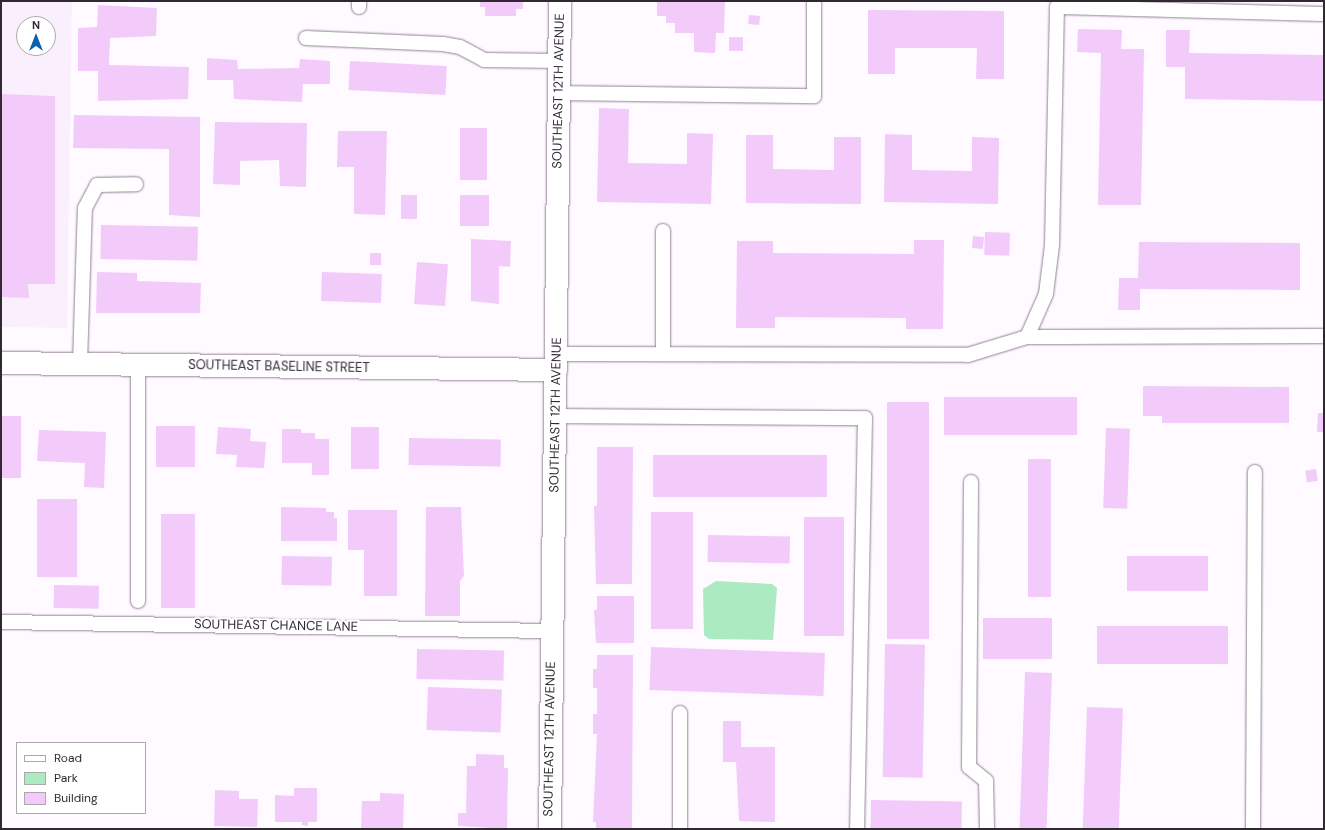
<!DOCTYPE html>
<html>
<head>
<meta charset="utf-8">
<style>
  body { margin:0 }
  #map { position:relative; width:1325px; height:830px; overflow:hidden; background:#fefaff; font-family:"DM Sans",sans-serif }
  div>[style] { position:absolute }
  .built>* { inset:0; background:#faf0fd }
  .green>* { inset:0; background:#aceac2 }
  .building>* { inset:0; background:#f2cbfb; transform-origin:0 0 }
  .roads { filter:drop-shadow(0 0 1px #938097) drop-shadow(0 0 1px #938097) }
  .service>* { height:14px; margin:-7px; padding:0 7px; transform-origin:7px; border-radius:7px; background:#fff }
  .tertiary>* { height:22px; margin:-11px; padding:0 11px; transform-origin:11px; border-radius:11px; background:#fff }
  span { translate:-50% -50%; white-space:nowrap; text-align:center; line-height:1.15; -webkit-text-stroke:4px #fff; paint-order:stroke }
  .street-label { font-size:13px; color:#302932 }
  .frame { position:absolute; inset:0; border:2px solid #302932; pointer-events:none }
  .legend { position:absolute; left:16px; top:742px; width:130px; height:72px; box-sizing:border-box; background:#fff; border:1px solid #aca9ad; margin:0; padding:5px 7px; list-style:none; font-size:12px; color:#302932 }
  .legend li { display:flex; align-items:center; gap:8px; height:20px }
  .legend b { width:20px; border:1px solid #aca9ad }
  .north { position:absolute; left:16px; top:16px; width:40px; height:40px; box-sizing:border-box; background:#fff; border:1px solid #aca9ad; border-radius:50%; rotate:0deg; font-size:11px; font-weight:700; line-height:16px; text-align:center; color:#302932 }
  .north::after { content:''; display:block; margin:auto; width:14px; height:18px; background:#0c61af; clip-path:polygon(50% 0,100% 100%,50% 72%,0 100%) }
</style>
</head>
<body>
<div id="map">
  <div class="built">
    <i style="clip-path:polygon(evenodd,1px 1px,72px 1px,67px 328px,1px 327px,1px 1px,24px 24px,48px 24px,48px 48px,24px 48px,24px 24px)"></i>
  </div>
  <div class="green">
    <i style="clip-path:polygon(716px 581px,772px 584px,777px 588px,773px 640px,709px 639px,704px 635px,703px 589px)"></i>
  </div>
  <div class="building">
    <i style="clip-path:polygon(480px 1px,523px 1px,523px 9px,516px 9px,516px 16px,485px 16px,485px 7px,480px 7px)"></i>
    <i style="clip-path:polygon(657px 1px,725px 1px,724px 33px,716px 33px,715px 53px,694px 52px,694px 33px,675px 33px,675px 23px,666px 23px,666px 16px,657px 16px)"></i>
    <i style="clip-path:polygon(98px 5px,157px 8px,156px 36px,110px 38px,109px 65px,189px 67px,188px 99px,98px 101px,98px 71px,78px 71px,78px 28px,97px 27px)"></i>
    <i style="clip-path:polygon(868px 10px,1004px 11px,1004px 79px,976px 79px,977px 48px,895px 48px,895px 74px,868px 74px)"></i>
    <i style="left:749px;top:15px;width:11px;height:9px;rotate:5deg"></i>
    <i style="clip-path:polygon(1078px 29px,1122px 30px,1121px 49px,1144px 49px,1141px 205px,1098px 205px,1101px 53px,1077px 52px)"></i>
    <i style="clip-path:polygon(1166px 30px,1190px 30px,1189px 53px,1324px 55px,1324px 101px,1185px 99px,1185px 67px,1166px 67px)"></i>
    <i style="left:729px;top:37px;width:14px;height:14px"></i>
    <i style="clip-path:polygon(207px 58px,237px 60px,238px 69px,299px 68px,300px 59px,330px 61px,330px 84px,303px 84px,302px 102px,234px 99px,233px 80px,207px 80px)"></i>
    <i style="left:350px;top:61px;width:97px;height:29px;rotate:3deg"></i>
    <i style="clip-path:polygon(1px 94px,55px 96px,55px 284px,28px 284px,29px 298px,1px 297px)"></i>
    <i style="clip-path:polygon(599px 108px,629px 109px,628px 163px,687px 164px,687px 133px,713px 134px,711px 204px,597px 202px)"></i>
    <i style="clip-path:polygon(74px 115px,200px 117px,200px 217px,169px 215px,169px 149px,73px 148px)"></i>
    <i style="clip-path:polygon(215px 122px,307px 123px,306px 187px,280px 186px,279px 160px,240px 161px,240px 185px,213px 184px)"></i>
    <i style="left:460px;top:128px;width:27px;height:52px"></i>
    <i style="clip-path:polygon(338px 131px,387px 131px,385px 215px,354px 214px,354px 167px,337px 167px)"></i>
    <i style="clip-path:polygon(885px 134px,912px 135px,912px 170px,972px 171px,972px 137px,999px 138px,998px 204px,884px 202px)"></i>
    <i style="clip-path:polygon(746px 135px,773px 135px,773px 169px,834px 170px,834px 137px,861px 137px,861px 204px,746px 203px)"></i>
    <i style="left:401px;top:195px;width:16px;height:24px"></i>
    <i style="left:489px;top:195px;width:31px;height:29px;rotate:90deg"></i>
    <i style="left:101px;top:225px;width:97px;height:34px;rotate:1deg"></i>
    <i style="left:985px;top:232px;width:25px;height:23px;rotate:2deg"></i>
    <i style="left:973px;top:236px;width:11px;height:12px;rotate:5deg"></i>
    <i style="clip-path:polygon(471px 239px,511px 241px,510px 267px,499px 266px,499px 304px,471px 301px)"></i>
    <i style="clip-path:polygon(914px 240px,944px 240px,943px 329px,906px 329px,906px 318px,775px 317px,775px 328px,736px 328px,737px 241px,773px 241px,773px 253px,914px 254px)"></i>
    <i style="clip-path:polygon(1139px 242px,1300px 243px,1300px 290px,1140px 289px,1140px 310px,1118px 310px,1119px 278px,1138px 278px)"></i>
    <i style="left:370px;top:253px;width:11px;height:12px"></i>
    <i style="left:417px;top:262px;width:31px;height:42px;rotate:4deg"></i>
    <i style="clip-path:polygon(97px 272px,137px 273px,137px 281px,201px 283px,200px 313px,96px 313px)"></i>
    <i style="left:322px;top:272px;width:60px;height:29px;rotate:2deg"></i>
    <i style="clip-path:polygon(1143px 386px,1289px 387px,1289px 423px,1162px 423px,1162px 416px,1143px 416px)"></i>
    <i style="left:944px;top:397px;width:133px;height:38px"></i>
    <i style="left:887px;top:402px;width:42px;height:237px"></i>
    <i style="clip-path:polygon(1318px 413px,1324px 413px,1324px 432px,1317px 432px)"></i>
    <i style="left:1px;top:416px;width:20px;height:62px"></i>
    <i style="left:156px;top:426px;width:39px;height:41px"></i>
    <i style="clip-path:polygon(218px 427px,251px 429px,250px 441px,266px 442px,264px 468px,236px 467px,237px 455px,216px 454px)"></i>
    <i style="left:351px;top:427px;width:28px;height:42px"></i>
    <i style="left:1106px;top:428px;width:24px;height:80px;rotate:2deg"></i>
    <i style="clip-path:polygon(282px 429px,301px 429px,301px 433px,315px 433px,315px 439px,329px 439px,329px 475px,312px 475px,312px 463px,282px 463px)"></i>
    <i style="clip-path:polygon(39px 430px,106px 432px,104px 488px,84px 487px,85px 463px,37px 461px)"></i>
    <i style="left:409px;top:438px;width:92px;height:27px;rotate:1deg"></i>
    <i style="clip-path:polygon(597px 447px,633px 447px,632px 584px,596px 584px,594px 506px,597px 506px)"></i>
    <i style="left:653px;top:455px;width:174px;height:42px"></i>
    <i style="left:1028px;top:459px;width:23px;height:138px"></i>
    <i style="left:1316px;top:469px;width:12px;height:11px;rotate:81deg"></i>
    <i style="left:37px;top:499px;width:40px;height:78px"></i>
    <i style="clip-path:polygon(281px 507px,326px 508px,326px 512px,334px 512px,334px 518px,337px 518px,337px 541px,281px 541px)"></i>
    <i style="clip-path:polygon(426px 507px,461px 507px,464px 576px,460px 581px,460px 616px,425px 616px)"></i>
    <i style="clip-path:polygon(348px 510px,397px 510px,397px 596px,364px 596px,364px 550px,348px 550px)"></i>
    <i style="left:651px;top:512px;width:42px;height:117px"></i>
    <i style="left:161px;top:514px;width:34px;height:94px"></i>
    <i style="left:804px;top:517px;width:40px;height:119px"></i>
    <i style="left:708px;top:535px;width:82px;height:27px;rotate:1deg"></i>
    <i style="left:282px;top:556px;width:50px;height:29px;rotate:1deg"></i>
    <i style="left:1127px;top:556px;width:81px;height:35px"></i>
    <i style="left:54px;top:585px;width:45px;height:23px;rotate:1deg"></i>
    <i style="clip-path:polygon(597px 596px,634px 596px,634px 643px,596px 643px,594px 610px,597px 610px)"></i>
    <i style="left:983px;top:618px;width:69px;height:41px"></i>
    <i style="left:1097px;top:626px;width:131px;height:38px"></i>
    <i style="left:885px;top:644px;width:40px;height:133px;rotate:1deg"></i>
    <i style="left:651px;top:647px;width:174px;height:43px;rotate:2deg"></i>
    <i style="left:417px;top:649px;width:87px;height:30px;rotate:1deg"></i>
    <i style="clip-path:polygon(597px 655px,633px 655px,632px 829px,596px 829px,596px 822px,593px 822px,597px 734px,593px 734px,593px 714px,597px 714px,597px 688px,593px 688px,593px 669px,597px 669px)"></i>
    <i style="left:1025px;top:672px;width:27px;height:157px;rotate:2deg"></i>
    <i style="left:428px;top:687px;width:74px;height:43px;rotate:2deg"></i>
    <i style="left:1087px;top:707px;width:36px;height:122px;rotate:2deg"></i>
    <i style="clip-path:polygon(723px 721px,741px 721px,741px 747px,775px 747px,775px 822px,739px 821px,736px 762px,723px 762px)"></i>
    <i style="clip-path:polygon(476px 754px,504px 755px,504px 768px,508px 768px,507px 829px,458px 826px,458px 813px,466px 813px,467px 766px,476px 766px)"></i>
    <i style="clip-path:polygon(294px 788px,317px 788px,317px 822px,308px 822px,308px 826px,302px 825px,302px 822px,275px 822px,275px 795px,294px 796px)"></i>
    <i style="clip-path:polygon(215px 790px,239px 791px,239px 799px,258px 799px,257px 827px,214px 826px)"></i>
    <i style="clip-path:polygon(380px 793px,404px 794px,403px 829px,361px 828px,362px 801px,380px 801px)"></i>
    <i style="left:871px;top:800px;width:91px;height:29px;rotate:1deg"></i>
  </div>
  <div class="roads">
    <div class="service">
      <i style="left:359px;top:7px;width:6px;rotate:-90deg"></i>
      <i style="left:306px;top:38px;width:137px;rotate:2.5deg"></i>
      <i style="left:443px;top:44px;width:17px;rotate:10deg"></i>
      <i style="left:460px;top:47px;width:27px;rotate:28deg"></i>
      <i style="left:484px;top:60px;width:75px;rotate:0.8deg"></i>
      <i style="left:559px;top:93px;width:255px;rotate:0.7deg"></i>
      <i style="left:814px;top:96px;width:95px;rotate:-90deg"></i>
      <i style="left:663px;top:231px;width:123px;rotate:90deg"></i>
      <i style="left:1027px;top:337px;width:47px;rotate:-66.2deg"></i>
      <i style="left:1046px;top:294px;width:49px;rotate:-83deg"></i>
      <i style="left:1052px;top:245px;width:238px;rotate:-88.8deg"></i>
      <i style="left:1057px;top:7px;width:267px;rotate:1.5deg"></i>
      <i style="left:556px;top:354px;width:412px;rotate:0.1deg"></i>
      <i style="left:968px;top:355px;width:62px;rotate:-17deg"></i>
      <i style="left:1027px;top:337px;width:297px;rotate:-0.2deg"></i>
      <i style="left:80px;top:364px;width:156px;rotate:-88.2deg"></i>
      <i style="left:85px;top:208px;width:26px;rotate:-62deg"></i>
      <i style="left:97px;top:185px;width:39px;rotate:-1deg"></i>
      <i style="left:138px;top:365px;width:236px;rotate:90deg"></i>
      <i style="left:556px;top:416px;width:309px;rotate:0.4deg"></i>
      <i style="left:865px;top:418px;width:411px;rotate:91.1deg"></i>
      <i style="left:971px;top:482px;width:285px;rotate:90.4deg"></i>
      <i style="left:969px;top:767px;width:22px;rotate:39deg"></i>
      <i style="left:986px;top:781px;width:48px;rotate:88.8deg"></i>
      <i style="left:1px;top:622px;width:551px;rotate:0.94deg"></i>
      <i style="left:680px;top:829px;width:116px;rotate:-90deg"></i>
      <i style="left:1253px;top:829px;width:357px;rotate:-89.7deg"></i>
    </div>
    <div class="tertiary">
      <i style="left:1px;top:363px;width:555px;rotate:0.72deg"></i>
      <i style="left:550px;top:829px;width:828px;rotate:-89.31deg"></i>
    </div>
  </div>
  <div class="street-label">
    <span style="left:559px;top:91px;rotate:-89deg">SOUTHEAST 12TH AVENUE</span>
    <span style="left:279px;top:367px;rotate:1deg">SOUTHEAST BASELINE STREET</span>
    <span style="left:556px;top:415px;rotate:-89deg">SOUTHEAST 12TH AVENUE</span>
    <span style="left:276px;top:626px;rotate:1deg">SOUTHEAST CHANCE LANE</span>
    <span style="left:550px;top:739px;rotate:-89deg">SOUTHEAST 12TH AVENUE</span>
  </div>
  <div class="frame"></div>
  <ul class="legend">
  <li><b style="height:5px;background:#fff"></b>Road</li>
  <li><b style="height:11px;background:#aceac2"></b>Park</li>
  <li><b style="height:11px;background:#f2cbfb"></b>Building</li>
  </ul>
  <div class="north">N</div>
</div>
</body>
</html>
